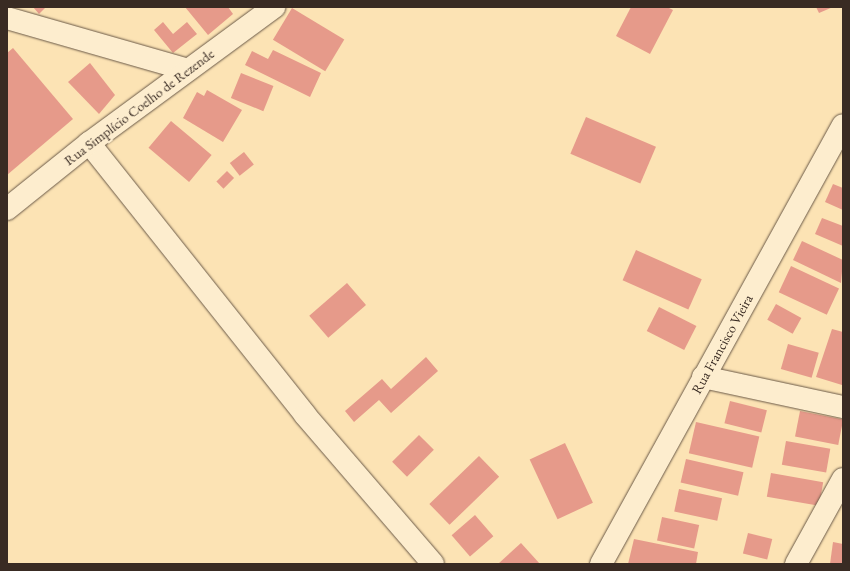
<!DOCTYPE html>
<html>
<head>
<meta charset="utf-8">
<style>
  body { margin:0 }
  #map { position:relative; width:850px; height:571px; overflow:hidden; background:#fce3b4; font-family:"EB Garamond",serif }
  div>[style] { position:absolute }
  .building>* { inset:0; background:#e69a8a; transform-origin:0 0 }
  .roads { filter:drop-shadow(0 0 1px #6a5947) drop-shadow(0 0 1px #6a5947) }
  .minor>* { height:22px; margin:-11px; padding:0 11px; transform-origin:11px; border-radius:11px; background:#fdedce }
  span { translate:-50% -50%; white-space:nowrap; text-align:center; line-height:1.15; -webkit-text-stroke:4px #fdedce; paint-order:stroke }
  .street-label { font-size:14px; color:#392b23 }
  .frame { position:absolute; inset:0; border:8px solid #392b23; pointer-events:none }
</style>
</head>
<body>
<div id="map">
  <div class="building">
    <i style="clip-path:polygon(33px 7px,46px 7px,39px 14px)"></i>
    <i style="clip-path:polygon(185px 7px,228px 7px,233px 14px,208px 35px)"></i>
    <i style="clip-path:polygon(631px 7px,667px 7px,673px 10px,650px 54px,616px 36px)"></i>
    <i style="clip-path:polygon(816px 7px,833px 7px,819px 13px)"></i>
    <i style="left:292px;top:8px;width:61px;height:37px;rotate:31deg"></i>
    <i style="clip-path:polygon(163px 22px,173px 34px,187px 22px,197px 34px,173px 53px,154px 30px)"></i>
    <i style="clip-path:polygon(13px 48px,73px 119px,7px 175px,7px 53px)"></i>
    <i style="clip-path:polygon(273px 50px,321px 73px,310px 97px,245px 65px,252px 51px,268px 59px)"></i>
    <i style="clip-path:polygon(90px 63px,115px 95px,99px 114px,68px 82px)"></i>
    <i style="left:241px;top:73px;width:35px;height:27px;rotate:22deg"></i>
    <i style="clip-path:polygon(207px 90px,242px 110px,223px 142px,183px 118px,197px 92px,204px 96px)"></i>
    <i style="left:586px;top:117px;width:76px;height:40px;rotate:23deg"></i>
    <i style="left:171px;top:121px;width:53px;height:35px;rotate:40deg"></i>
    <i style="left:244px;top:152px;width:16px;height:18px;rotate:52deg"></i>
    <i style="left:227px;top:171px;width:10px;height:15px;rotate:45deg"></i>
    <i style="clip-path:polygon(833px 184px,843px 188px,843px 210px,825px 202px)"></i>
    <i style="clip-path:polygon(822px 218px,843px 226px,843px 246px,815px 234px)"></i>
    <i style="clip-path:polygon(802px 241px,843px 260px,841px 283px,793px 260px)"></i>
    <i style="left:636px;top:250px;width:72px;height:33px;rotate:24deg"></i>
    <i style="left:791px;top:266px;width:53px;height:29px;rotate:25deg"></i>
    <i style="left:347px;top:283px;width:29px;height:50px;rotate:49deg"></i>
    <i style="left:776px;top:304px;width:29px;height:18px;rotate:29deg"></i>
    <i style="left:659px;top:307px;width:42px;height:27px;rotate:27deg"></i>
    <i style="clip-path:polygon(832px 329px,843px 332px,842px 385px,816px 377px)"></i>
    <i style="left:788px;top:344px;width:32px;height:26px;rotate:16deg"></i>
    <i style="clip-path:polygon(426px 357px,438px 371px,391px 413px,379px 400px,354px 422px,345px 411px,382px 379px,391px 389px)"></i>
    <i style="left:730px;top:401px;width:38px;height:23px;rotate:14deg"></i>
    <i style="left:800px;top:411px;width:44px;height:26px;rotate:11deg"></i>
    <i style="left:696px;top:422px;width:65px;height:32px;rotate:13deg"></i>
    <i style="left:419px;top:435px;width:21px;height:38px;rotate:45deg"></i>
    <i style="left:786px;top:441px;width:45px;height:24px;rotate:10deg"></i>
    <i style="left:565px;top:443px;width:66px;height:39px;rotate:65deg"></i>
    <i style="left:479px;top:456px;width:29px;height:69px;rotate:46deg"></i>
    <i style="left:686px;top:459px;width:59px;height:24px;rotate:13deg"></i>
    <i style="left:771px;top:473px;width:53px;height:24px;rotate:10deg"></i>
    <i style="left:679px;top:489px;width:44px;height:23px;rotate:12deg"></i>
    <i style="left:475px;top:515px;width:28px;height:31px;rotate:49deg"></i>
    <i style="left:662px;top:517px;width:38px;height:24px;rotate:12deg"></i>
    <i style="left:748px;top:533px;width:25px;height:21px;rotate:14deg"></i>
    <i style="clip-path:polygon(634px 539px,698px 552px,696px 564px,628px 564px)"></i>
    <i style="clip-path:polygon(833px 542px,843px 544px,843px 564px,830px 564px)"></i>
    <i style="clip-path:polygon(521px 543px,540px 564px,498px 564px)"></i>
  </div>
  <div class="roads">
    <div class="minor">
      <i style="left:7px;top:18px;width:188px;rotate:16deg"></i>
      <i style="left:89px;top:143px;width:347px;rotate:51.5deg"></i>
      <i style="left:305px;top:415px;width:196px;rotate:49.3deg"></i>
      <i style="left:7px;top:209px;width:105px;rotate:-38.8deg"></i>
      <i style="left:89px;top:143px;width:230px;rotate:-36.3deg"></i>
      <i style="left:703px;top:377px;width:143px;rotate:12.1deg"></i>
      <i style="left:601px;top:564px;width:501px;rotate:-61.13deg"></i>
      <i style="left:796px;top:564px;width:97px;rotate:-61.1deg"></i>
    </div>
  </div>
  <div class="street-label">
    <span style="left:139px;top:107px;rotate:-37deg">Rua Simplício Coelho de Rezende</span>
    <span style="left:722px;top:344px;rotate:-61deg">Rua Francisco Vieira</span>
  </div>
  <div class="frame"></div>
</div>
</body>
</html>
